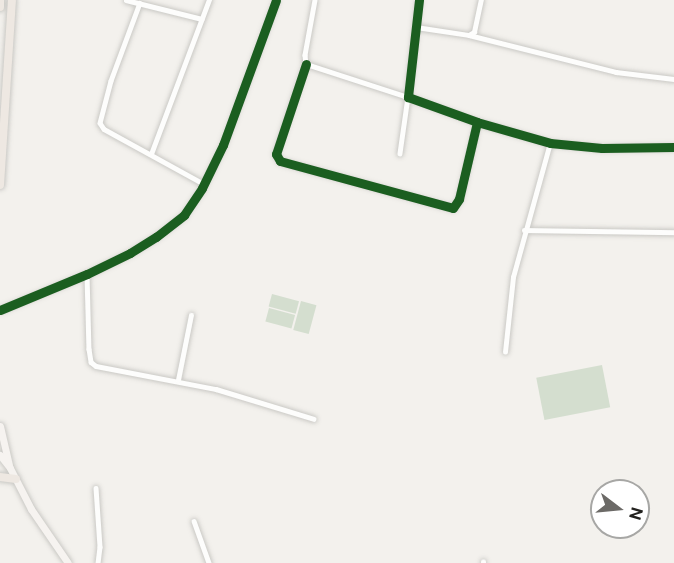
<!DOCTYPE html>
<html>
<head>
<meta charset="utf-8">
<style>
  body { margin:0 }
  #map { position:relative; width:674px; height:563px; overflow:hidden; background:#f3f1ed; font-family:"Public Sans",sans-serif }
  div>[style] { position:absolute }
  .green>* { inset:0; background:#d4decf; transform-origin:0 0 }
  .roads { filter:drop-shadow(0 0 2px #cac9c5) drop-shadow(0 0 2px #cac9c5) }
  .street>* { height:4.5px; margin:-2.25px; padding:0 2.25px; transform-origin:2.25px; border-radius:2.25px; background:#fdfdfc }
  .secondary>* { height:7px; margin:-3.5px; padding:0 3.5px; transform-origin:3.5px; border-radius:3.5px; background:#f6f3f0 }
  .primary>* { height:8px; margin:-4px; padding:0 4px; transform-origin:4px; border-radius:4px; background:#eee8e2 }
  .cycleway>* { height:9px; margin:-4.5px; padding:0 4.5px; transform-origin:4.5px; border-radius:4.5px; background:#1b5e20 }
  span { translate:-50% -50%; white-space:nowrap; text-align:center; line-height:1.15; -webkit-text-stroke:5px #fff; paint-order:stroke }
  .north { position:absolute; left:590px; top:479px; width:60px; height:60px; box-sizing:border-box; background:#fff; border:2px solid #a7a7a5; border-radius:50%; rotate:106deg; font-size:16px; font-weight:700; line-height:24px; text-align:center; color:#23221f }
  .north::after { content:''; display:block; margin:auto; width:21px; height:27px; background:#6c6a67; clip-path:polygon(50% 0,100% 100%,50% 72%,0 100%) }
</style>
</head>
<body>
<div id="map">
  <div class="green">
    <i style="left:272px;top:294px;width:28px;height:13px;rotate:15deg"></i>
    <i style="left:301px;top:301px;width:16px;height:30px;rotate:15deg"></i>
    <i style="left:269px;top:308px;width:27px;height:14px;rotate:15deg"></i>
    <i style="left:602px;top:365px;width:43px;height:67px;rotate:79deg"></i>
  </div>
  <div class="roads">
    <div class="street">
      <i style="left:126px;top:0;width:78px;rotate:14deg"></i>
      <i style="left:315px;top:0;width:56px;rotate:100.3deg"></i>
      <i style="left:305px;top:55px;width:9px;rotate:84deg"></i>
      <i style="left:306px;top:64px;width:107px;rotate:17.9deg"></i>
      <i style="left:408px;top:97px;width:57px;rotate:98.1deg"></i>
      <i style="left:419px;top:0;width:98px;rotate:96.5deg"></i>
      <i style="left:408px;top:97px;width:73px;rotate:19.9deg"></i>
      <i style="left:477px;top:122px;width:76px;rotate:16deg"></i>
      <i style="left:550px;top:143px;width:52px;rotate:5.5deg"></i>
      <i style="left:602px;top:148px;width:72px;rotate:-0.8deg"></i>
      <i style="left:140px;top:3px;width:83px;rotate:110.4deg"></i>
      <i style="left:111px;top:81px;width:43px;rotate:104.7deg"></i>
      <i style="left:100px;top:123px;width:7px;rotate:56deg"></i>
      <i style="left:104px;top:129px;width:114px;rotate:28.8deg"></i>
      <i style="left:416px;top:27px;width:54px;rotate:8.6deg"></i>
      <i style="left:469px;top:35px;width:6px;rotate:-31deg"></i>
      <i style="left:474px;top:32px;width:33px;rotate:-78deg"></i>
      <i style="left:469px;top:35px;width:152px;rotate:14.1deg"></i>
      <i style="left:616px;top:72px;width:58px;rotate:6.9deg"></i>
      <i style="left:306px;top:64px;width:95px;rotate:108.4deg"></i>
      <i style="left:276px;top:154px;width:8px;rotate:60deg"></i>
      <i style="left:280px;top:161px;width:179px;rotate:15.2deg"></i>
      <i style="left:453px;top:208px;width:11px;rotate:-56deg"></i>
      <i style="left:459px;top:199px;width:79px;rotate:-76.8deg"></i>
      <i style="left:151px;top:154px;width:165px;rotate:-69.4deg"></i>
      <i style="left:524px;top:230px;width:150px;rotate:0.8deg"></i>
      <i style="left:87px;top:274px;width:75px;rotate:88.5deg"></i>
      <i style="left:89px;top:349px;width:13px;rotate:81deg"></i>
      <i style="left:91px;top:362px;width:6px;rotate:39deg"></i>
      <i style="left:96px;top:366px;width:122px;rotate:10.9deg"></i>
      <i style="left:216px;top:389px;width:102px;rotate:17deg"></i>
      <i style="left:0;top:310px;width:94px;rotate:-22.5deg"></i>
      <i style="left:87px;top:274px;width:48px;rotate:-26deg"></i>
      <i style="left:130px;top:253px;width:31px;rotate:-32deg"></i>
      <i style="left:156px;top:237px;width:36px;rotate:-38deg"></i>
      <i style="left:184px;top:215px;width:32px;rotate:-56deg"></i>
      <i style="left:202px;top:188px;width:48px;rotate:-64deg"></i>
      <i style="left:223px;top:145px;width:154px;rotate:-69.9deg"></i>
      <i style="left:505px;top:352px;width:75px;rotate:-83.9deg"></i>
      <i style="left:513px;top:277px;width:139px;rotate:-74.6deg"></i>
      <i style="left:178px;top:380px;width:66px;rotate:-78.7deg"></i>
      <i style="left:96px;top:488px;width:59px;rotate:86.1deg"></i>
      <i style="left:100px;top:547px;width:16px;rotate:97deg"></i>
      <i style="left:194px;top:521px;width:45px;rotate:70.3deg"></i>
      <i style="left:483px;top:563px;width:1px;rotate:-90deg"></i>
    </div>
    <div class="secondary">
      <i style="left:0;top:426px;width:40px;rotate:77deg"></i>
      <i style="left:0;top:455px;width:16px;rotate:52deg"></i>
      <i style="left:10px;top:468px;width:46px;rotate:62.9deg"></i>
      <i style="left:31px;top:509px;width:65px;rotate:55.6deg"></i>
    </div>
    <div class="primary">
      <i style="left:0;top:7px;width:7px;rotate:-90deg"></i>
      <i style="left:0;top:185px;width:185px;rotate:-86.3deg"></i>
      <i style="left:0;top:477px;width:16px;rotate:7deg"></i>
    </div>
  </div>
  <div class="cycleway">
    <i style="left:419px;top:0;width:98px;rotate:96.5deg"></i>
    <i style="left:408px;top:97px;width:73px;rotate:19.9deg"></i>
    <i style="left:477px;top:122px;width:76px;rotate:16deg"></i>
    <i style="left:550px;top:143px;width:52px;rotate:5.5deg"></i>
    <i style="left:602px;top:148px;width:72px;rotate:-0.8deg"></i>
    <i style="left:306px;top:64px;width:95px;rotate:108.4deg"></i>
    <i style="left:276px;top:154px;width:8px;rotate:60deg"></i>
    <i style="left:280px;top:161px;width:179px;rotate:15.2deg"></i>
    <i style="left:453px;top:208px;width:11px;rotate:-56deg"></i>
    <i style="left:459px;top:199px;width:79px;rotate:-76.8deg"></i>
    <i style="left:0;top:310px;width:94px;rotate:-22.5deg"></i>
    <i style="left:87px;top:274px;width:48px;rotate:-26deg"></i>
    <i style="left:130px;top:253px;width:31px;rotate:-32deg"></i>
    <i style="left:156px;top:237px;width:36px;rotate:-38deg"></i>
    <i style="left:184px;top:215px;width:32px;rotate:-56deg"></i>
    <i style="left:202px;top:188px;width:48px;rotate:-64deg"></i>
    <i style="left:223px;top:145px;width:154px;rotate:-69.9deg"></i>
  </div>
  <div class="north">N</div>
</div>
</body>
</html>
